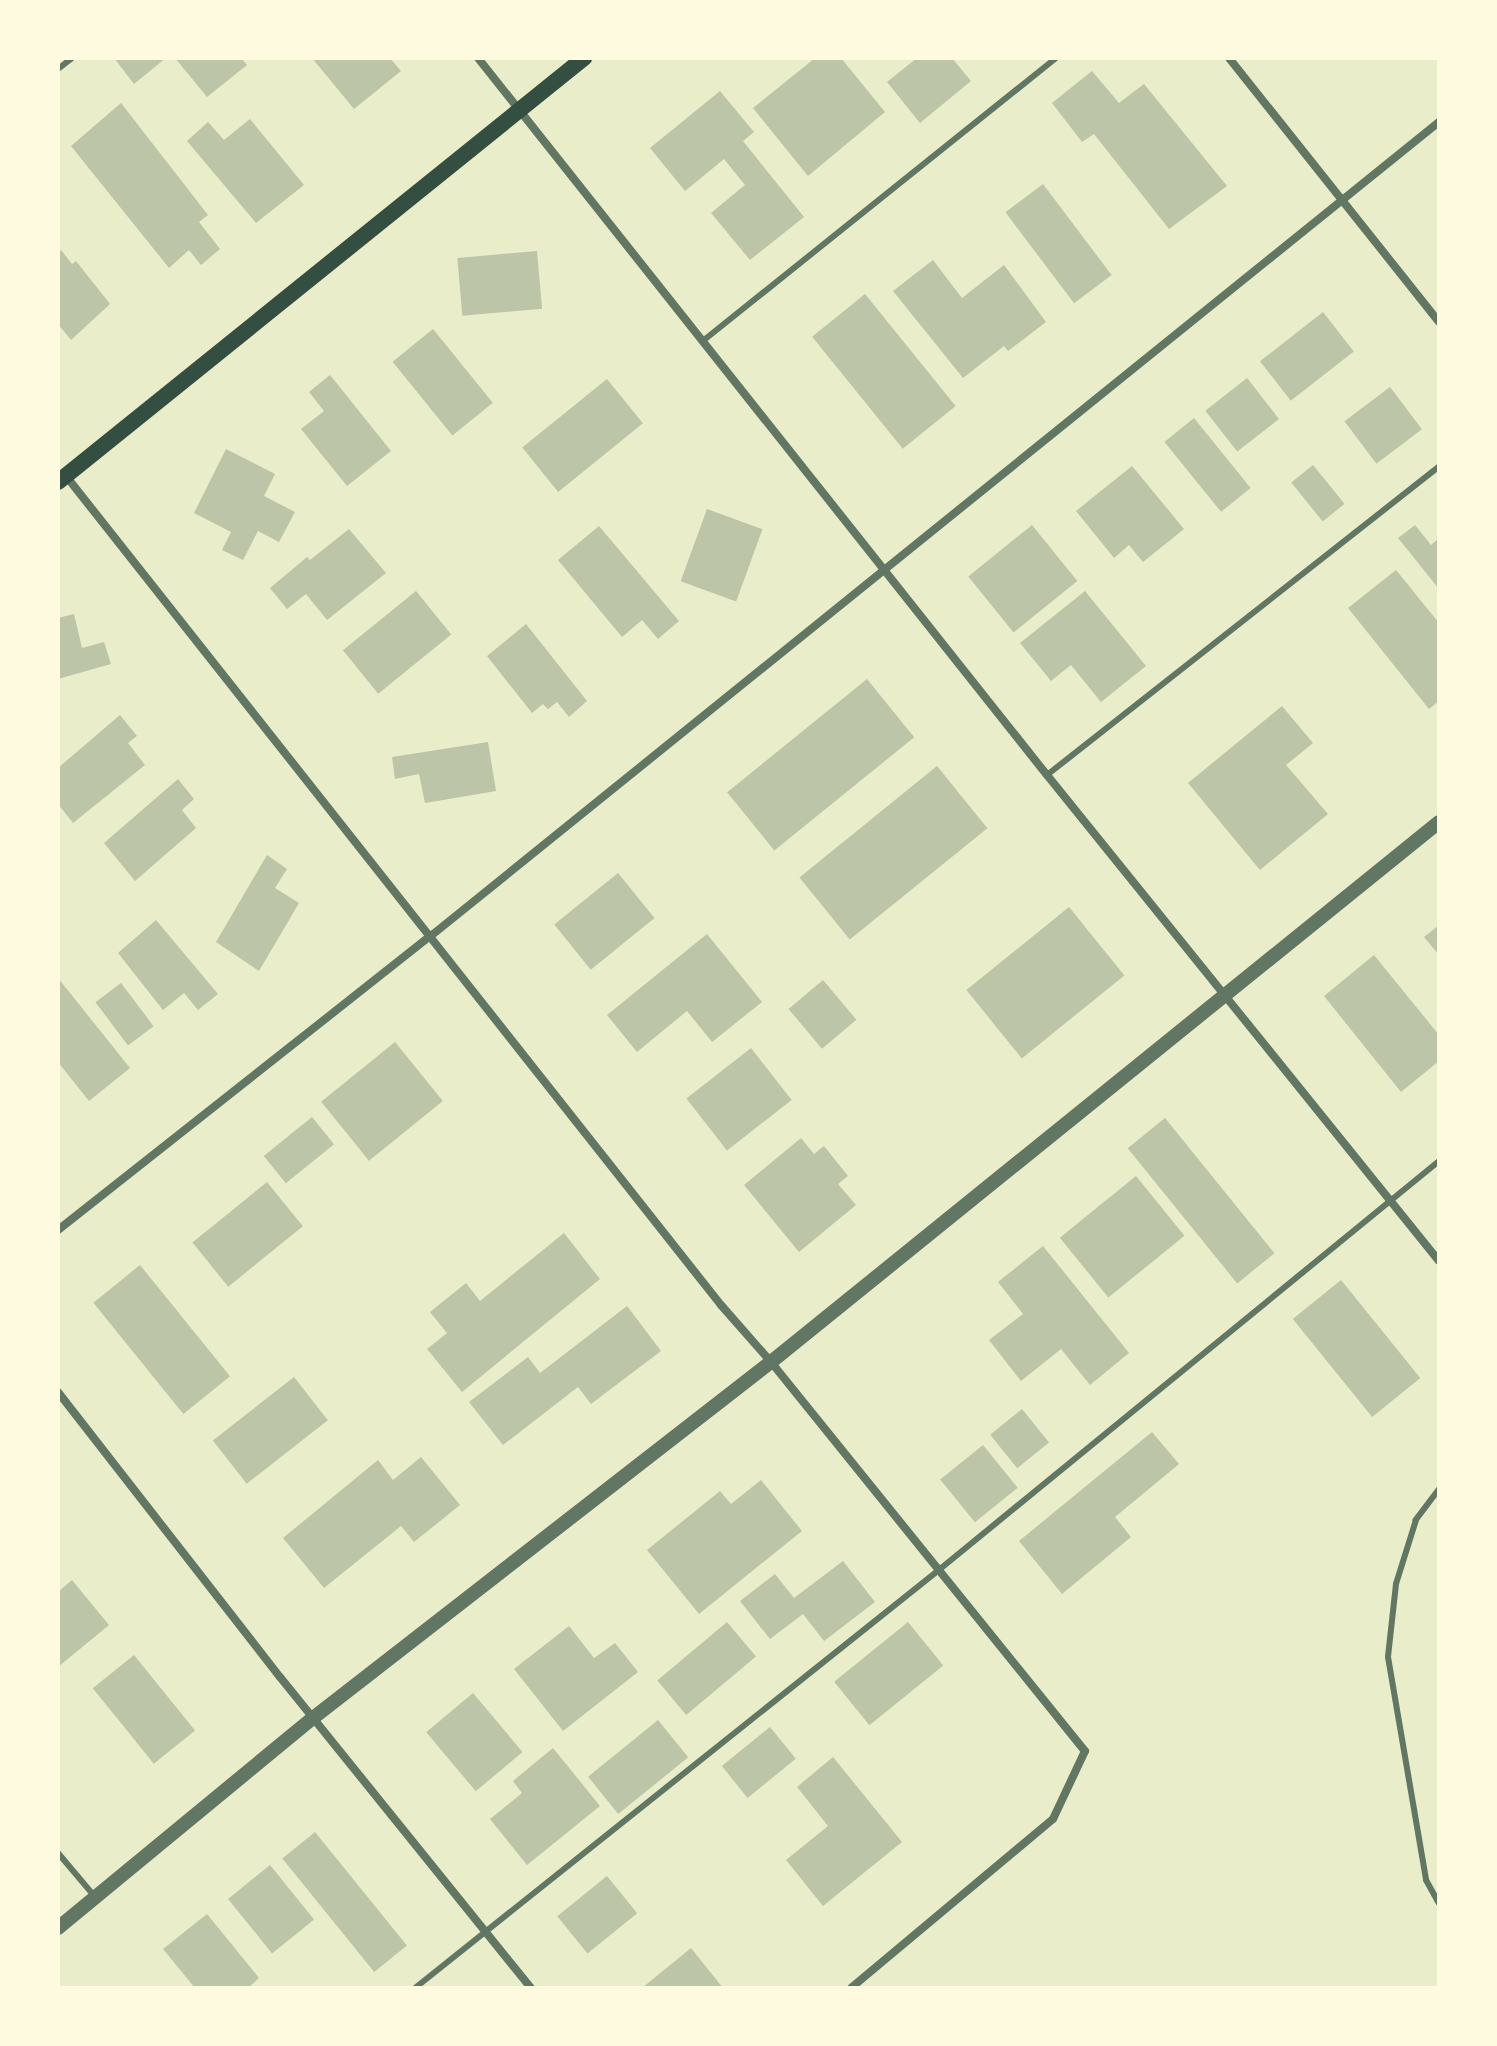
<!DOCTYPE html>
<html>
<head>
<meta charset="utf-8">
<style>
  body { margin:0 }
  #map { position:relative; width:1497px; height:2046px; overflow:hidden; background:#e9edc9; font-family:"Roboto Condensed",sans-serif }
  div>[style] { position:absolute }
  .building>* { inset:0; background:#bcc5a7; transform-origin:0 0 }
  .service>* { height:6px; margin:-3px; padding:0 3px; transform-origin:3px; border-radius:3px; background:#617663 }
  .minor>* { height:8px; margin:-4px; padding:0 4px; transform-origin:4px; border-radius:4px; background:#617663 }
  .tertiary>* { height:14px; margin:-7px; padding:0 7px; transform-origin:7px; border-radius:7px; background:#617663 }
  .secondary>* { height:16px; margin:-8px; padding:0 8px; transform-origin:8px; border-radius:8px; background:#344e41 }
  span { translate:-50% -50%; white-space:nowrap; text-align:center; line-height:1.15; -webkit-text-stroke:7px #fefae0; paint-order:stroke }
  .frame { position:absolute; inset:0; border:60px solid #fefae0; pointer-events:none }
</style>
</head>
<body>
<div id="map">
  <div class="building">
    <i style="clip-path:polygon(114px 58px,166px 58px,134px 84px)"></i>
    <i style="clip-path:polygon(175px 58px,241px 58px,247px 65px,207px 97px)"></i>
    <i style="clip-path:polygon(312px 58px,390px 58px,401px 71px,354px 109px)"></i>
    <i style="clip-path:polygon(815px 58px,841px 58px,885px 112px,808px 176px,753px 108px)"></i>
    <i style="clip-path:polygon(917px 58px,952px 58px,971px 81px,920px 123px,887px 82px)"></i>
    <i style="clip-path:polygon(1092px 71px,1119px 103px,1144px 84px,1227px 186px,1169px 229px,1094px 134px,1082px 142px,1052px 103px)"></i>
    <i style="clip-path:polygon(720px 91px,754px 132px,743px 141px,804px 217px,750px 260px,711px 213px,745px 185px,724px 159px,685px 191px,650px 148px)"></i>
    <i style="clip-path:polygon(121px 103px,208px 215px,199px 222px,220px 249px,201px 265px,189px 250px,169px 268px,71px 146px)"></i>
    <i style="clip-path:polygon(250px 119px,304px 185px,256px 223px,187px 141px,208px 122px,224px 140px)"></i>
    <i style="left:1043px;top:184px;width:114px;height:47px;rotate:53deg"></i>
    <i style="clip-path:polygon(61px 250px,72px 264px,76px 261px,110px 304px,71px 340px,58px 324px,58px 253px)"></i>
    <i style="left:537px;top:251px;width:58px;height:80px;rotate:85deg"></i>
    <i style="clip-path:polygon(933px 260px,962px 298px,1004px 265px,1046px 322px,1008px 351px,1004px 346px,963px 378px,893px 291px)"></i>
    <i style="left:865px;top:294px;width:144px;height:68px;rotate:51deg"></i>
    <i style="left:1323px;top:312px;width:50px;height:80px;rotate:52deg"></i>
    <i style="left:433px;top:329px;width:95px;height:52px;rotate:51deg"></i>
    <i style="clip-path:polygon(330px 375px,391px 451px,347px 486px,301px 429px,324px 411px,309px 392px)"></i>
    <i style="left:1247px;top:378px;width:52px;height:53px;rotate:52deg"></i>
    <i style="left:607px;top:379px;width:57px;height:109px;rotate:51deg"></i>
    <i style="left:1390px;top:387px;width:53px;height:57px;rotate:53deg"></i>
    <i style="left:1194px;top:418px;width:90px;height:38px;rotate:51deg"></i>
    <i style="clip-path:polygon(226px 449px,275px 474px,264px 496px,295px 512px,279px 542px,258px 531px,243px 560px,222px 550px,231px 532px,194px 513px)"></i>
    <i style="left:1313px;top:465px;width:50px;height:28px;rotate:51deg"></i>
    <i style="clip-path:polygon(1132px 466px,1184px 529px,1143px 562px,1129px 545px,1114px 558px,1076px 511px)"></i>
    <i style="left:707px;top:509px;width:59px;height:77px;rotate:20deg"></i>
    <i style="left:1032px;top:525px;width:72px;height:82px;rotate:51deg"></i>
    <i style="clip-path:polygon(1415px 525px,1431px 545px,1439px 538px,1439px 589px,1398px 538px)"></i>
    <i style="clip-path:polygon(599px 526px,679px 621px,658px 639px,642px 620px,622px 637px,558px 560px)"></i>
    <i style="clip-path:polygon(349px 529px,386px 573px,327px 620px,306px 594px,287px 609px,270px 588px,307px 557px,310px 560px)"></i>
    <i style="clip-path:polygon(1396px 570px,1439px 623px,1439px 701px,1429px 709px,1348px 608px)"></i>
    <i style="left:416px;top:591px;width:56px;height:94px;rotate:51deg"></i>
    <i style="clip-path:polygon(1085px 591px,1146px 666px,1101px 702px,1071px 665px,1051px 681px,1020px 643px)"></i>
    <i style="clip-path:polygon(74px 614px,82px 648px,104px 642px,111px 664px,58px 679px,58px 618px)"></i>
    <i style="clip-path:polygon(526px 624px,587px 701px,569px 717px,557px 702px,548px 709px,543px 704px,532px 713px,487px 656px)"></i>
    <i style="left:867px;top:679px;width:75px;height:180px;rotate:51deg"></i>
    <i style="clip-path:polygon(1282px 706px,1313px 743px,1286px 765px,1328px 814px,1260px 870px,1188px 783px)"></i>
    <i style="clip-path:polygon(120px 715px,137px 736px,128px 743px,145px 765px,73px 823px,58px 804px,58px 768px)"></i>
    <i style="clip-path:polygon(488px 742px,496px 791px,425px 803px,419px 774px,395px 779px,392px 757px)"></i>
    <i style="left:937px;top:766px;width:80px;height:177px;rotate:51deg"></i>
    <i style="clip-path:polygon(178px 779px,194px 799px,182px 810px,196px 828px,135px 881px,104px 843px)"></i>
    <i style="clip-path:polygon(267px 855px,287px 869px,275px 888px,299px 903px,259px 971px,216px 942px)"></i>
    <i style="left:618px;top:873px;width:58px;height:82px;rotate:51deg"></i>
    <i style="left:1069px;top:907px;width:88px;height:132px;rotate:51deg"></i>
    <i style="clip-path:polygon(156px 920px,218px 994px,198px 1010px,184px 993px,163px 1010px,118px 953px)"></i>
    <i style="clip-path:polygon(1439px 925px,1439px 955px,1424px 937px)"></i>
    <i style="clip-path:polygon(707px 934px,762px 1002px,712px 1042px,687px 1011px,637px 1052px,607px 1015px)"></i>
    <i style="clip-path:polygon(1374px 955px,1439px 1035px,1439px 1061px,1401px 1092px,1324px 996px)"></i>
    <i style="clip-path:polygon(58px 978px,130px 1068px,89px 1101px,58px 1062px)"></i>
    <i style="left:823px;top:980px;width:52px;height:45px;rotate:50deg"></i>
    <i style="left:121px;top:983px;width:54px;height:32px;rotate:53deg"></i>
    <i style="left:395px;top:1042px;width:76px;height:95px;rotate:51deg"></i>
    <i style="left:751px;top:1048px;width:66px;height:82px;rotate:52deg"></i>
    <i style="left:312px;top:1117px;width:35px;height:62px;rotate:51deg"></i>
    <i style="left:1165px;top:1118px;width:174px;height:48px;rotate:51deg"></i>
    <i style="clip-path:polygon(801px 1138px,814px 1154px,824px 1146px,848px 1176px,838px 1184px,856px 1205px,799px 1252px,744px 1185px)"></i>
    <i style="left:1136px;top:1176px;width:77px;height:98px;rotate:51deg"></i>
    <i style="left:267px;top:1182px;width:57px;height:96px;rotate:51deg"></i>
    <i style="clip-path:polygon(564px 1233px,600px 1279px,462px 1392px,427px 1349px,447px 1333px,430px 1312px,466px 1283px,480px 1301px)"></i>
    <i style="clip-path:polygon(1043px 1246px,1129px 1353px,1090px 1385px,1061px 1349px,1021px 1381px,989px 1340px,1023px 1314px,998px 1282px)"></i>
    <i style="left:140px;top:1265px;width:143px;height:60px;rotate:51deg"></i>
    <i style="left:1341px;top:1280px;width:126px;height:62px;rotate:51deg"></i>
    <i style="clip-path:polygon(627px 1306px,661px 1351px,591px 1404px,578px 1387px,503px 1445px,469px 1402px,528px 1357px,540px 1373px)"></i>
    <i style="left:294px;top:1377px;width:55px;height:103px;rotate:52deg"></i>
    <i style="left:1022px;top:1409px;width:43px;height:41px;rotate:51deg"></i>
    <i style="clip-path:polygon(1152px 1432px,1179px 1464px,1115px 1517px,1131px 1537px,1062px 1594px,1019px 1541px)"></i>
    <i style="left:983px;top:1445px;width:55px;height:55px;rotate:51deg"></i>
    <i style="clip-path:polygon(421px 1457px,460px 1505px,414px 1542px,401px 1526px,324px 1588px,283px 1538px,378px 1460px,393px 1480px)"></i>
    <i style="clip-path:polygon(761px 1480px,802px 1531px,699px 1614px,647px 1550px,720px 1491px,731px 1504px)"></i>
    <i style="clip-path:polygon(843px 1561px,875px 1602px,824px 1641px,803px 1614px,770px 1639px,740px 1601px,775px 1574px,794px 1598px)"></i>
    <i style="clip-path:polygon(72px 1580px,109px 1625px,58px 1667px,58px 1592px)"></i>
    <i style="left:727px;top:1622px;width:45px;height:91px;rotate:50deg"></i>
    <i style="left:908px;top:1622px;width:56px;height:95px;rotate:51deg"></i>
    <i style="clip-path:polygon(569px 1626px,594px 1658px,615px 1643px,638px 1672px,563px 1731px,514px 1669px)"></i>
    <i style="left:134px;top:1655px;width:97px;height:53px;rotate:51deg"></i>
    <i style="left:473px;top:1693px;width:77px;height:61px;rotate:50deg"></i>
    <i style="left:658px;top:1720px;width:48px;height:90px;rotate:51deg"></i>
    <i style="left:770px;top:1727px;width:41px;height:62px;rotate:51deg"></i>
    <i style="clip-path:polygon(553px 1748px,600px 1806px,527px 1865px,490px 1819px,522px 1793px,513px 1781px)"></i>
    <i style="clip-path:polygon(833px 1757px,902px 1842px,823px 1906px,786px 1860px,828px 1826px,797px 1787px)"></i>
    <i style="left:315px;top:1832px;width:146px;height:42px;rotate:51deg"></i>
    <i style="left:270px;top:1865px;width:70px;height:54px;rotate:51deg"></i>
    <i style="left:607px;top:1876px;width:48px;height:64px;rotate:51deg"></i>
    <i style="clip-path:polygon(207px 1914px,259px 1978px,248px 1988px,195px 1988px,163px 1949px)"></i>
    <i style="clip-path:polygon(691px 1948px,723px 1988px,642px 1988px)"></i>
  </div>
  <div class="service">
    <i style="left:58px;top:69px;width:18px;rotate:-38deg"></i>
    <i style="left:704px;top:340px;width:451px;rotate:-38.7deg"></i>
    <i style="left:1047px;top:775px;width:499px;rotate:-38.2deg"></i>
    <i style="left:1439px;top:1489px;width:39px;rotate:127deg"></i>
    <i style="left:1416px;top:1520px;width:67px;rotate:107.4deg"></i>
    <i style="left:1396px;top:1584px;width:73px;rotate:96.3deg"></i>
    <i style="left:1388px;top:1657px;width:226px;rotate:80.3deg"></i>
    <i style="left:1426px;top:1880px;width:26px;rotate:61deg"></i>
    <i style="left:58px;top:1853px;width:59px;rotate:49.8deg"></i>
    <i style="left:415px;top:1988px;width:672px;rotate:-38.59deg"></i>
    <i style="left:940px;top:1569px;width:645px;rotate:-39.27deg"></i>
  </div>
  <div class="minor">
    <i style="left:478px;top:58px;width:915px;rotate:51.57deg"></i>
    <i style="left:1047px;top:775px;width:624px;rotate:51.11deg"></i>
    <i style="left:1229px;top:58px;width:337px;rotate:51.5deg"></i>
    <i style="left:66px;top:476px;width:1057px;rotate:51.69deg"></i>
    <i style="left:721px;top:1305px;width:76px;rotate:48.7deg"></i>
    <i style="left:771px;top:1362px;width:500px;rotate:51.1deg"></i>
    <i style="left:1085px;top:1751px;width:75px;rotate:115.2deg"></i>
    <i style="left:1053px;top:1819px;width:263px;rotate:140.1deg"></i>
    <i style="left:58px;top:1230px;width:476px;rotate:-38.3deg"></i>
    <i style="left:432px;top:935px;width:1294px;rotate:-38.92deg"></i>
    <i style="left:58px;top:1392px;width:361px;rotate:52.1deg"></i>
    <i style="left:280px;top:1677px;width:400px;rotate:51.1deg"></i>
  </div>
  <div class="tertiary">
    <i style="left:58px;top:1928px;width:330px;rotate:-39.5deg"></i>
    <i style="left:313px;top:1718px;width:580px;rotate:-37.86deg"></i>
    <i style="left:771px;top:1362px;width:859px;rotate:-38.95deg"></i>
  </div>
  <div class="secondary">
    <i style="left:58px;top:482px;width:676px;rotate:-38.87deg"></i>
  </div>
  <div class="frame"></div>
</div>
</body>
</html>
